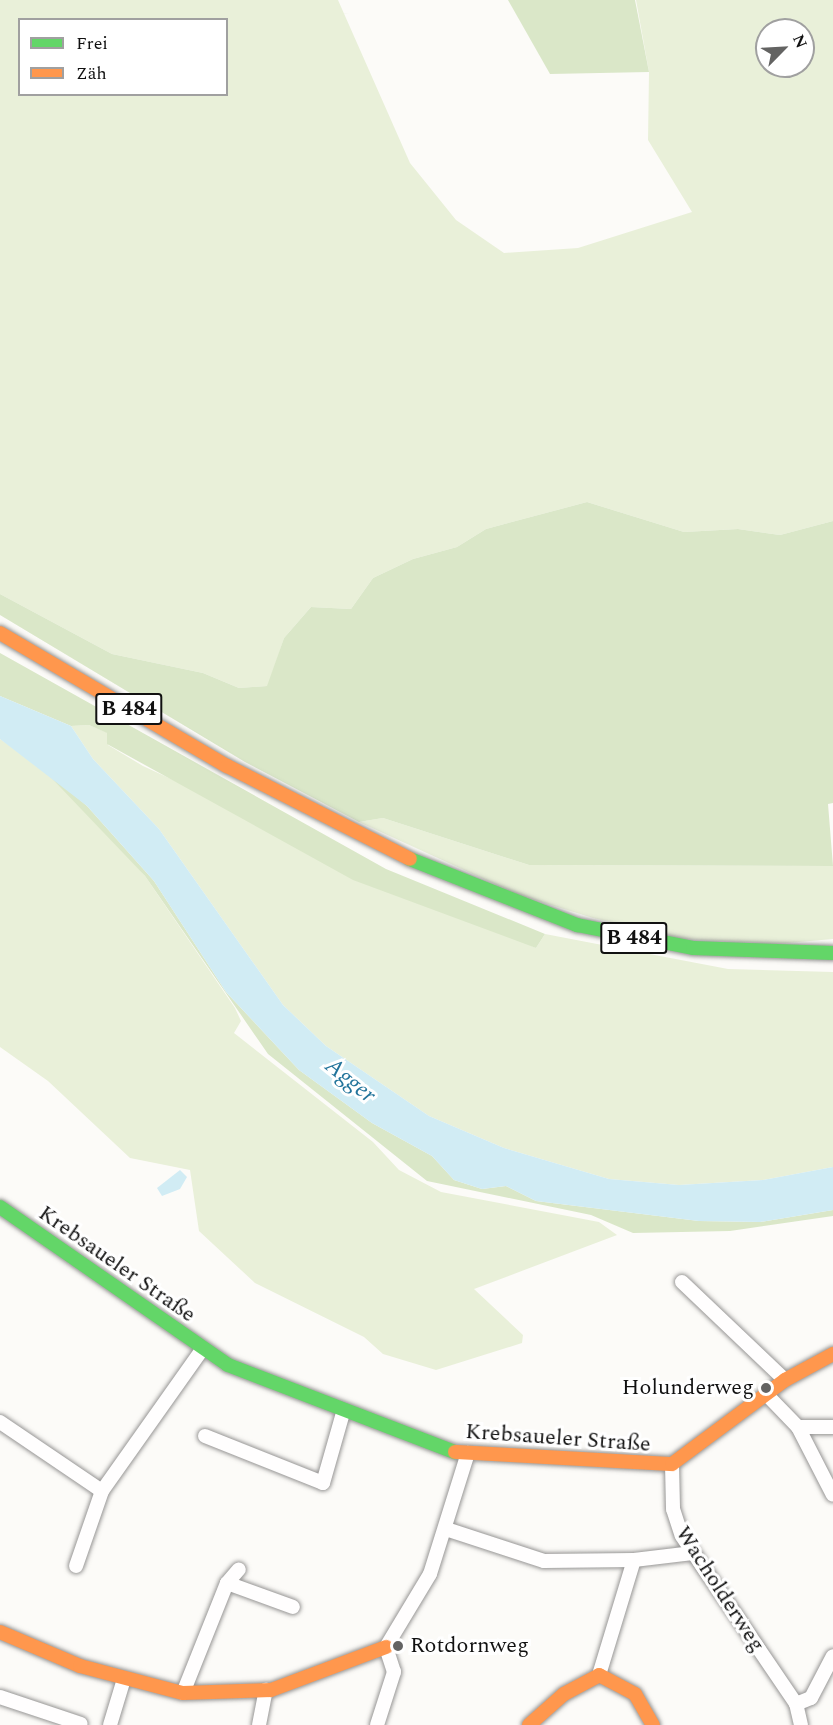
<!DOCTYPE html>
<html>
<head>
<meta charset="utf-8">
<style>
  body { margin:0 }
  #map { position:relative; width:833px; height:1725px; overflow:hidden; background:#fcfbf8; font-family:Spectral,serif }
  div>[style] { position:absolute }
  .green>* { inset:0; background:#e9f0d9 }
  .forest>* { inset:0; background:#dae7c8 }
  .water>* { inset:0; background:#d1ecf4 }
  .roads { filter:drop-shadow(0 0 2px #979695) drop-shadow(0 0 2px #979695) }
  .street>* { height:14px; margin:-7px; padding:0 7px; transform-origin:7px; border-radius:7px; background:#fffefe }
  .fast>* { height:14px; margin:-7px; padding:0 7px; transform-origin:7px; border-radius:7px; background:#63d668 }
  .slow>* { height:14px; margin:-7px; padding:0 7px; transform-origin:7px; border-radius:7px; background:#ff974d }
  .dots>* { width:16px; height:16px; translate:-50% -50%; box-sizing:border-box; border:3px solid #fff; border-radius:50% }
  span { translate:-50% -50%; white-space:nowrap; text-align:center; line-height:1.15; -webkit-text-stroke:6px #fff; paint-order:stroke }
  .shield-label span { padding:2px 4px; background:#fff; border:2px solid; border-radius:4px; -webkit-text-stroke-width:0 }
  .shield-label { font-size:21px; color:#111; font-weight:700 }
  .street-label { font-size:22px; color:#111 }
  .poi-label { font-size:22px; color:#111 }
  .right { translate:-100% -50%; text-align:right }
  .left { translate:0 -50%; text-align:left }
  .water-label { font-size:24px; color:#22749b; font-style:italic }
  .legend { position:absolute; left:18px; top:18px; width:210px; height:78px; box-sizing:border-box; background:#fff; border:2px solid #a0a0a0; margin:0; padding:8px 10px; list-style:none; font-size:18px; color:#111 }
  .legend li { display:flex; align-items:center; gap:12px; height:30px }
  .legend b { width:30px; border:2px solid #a0a0a0 }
  .north { position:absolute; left:755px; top:18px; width:60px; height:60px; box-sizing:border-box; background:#fff; border:2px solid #a0a0a0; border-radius:50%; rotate:66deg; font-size:16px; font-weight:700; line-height:24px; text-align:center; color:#111 }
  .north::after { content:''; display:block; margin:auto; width:21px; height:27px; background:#636362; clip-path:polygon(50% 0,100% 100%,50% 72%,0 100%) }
</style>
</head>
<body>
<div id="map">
  <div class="green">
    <i style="clip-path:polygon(evenodd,0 0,338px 0,410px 163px,456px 220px,504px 253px,578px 248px,692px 212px,648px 140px,649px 72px,636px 0,833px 0,833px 521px,780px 535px,738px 529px,684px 532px,587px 502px,486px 529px,457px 547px,413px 559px,373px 578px,351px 609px,311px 607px,284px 638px,268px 686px,239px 688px,203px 673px,112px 654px,0 594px,0 0,20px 20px,226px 20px,226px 94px,20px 94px,20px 20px,0 0,767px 30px,803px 30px,803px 66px,767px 66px,767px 30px)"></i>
    <i style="clip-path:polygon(89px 725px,108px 733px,108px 745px,143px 766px,536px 948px,545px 934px,728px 969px,833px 972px,833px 1167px,763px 1180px,679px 1185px,609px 1179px,504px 1148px,429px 1116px,326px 1046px,283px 1005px,159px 829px,93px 759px,71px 726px)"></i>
    <i style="clip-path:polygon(0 739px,40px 766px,90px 813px,145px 876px,235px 1008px,241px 1021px,234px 1033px,373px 1142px,399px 1170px,441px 1192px,599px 1222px,617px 1235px,474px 1289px,523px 1335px,522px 1343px,436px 1370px,383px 1354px,364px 1337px,255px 1283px,199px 1231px,190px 1170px,130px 1158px,48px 1081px,0 1047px)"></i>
    <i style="clip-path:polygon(383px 818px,529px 865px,833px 866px,833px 939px,776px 944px,683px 939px,593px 918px,519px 895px,359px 822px)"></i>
  </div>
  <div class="forest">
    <i style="clip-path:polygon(508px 0,635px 0,649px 72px,550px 74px)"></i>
    <i style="clip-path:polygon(587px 502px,684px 532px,738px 529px,780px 535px,833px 521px,833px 803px,828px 804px,833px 866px,529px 865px,383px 818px,359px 822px,245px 762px,0 615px,0 594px,112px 654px,203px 673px,239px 688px,267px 686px,284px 638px,311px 607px,351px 609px,373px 578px,413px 559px,457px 547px,486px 529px)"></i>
    <i style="clip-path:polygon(0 653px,386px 869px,545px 934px,536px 948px,353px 880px,107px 744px,107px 733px,89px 725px,71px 726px,0 696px)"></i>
    <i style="clip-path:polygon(40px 766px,87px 806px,154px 881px,226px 992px,299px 1070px,372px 1123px,432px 1156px,454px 1180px,482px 1189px,506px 1186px,536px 1201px,699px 1221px,760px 1222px,833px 1210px,833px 1216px,730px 1231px,633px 1233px,591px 1215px,427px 1181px,268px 1054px,145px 876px)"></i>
  </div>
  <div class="water">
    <i style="clip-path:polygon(0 696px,71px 726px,93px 759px,159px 829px,283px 1005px,326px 1046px,429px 1116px,504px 1148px,609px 1179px,679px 1185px,763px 1180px,833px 1167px,833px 1210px,760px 1222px,699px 1221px,536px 1201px,506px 1186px,482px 1189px,454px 1180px,432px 1156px,372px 1123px,299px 1070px,226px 992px,154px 881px,87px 806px,0 739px)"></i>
    <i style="clip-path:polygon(180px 1170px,187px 1177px,180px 1189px,162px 1196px,157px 1188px)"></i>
  </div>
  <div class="roads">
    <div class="street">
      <i style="left:682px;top:1282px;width:142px;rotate:43.6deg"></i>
      <i style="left:767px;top:1395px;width:45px;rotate:45.9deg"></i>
      <i style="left:798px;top:1427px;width:35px"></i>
      <i style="left:0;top:1422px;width:123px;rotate:34.1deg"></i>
      <i style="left:798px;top:1427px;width:76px;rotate:62.8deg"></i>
      <i style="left:205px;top:1436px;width:127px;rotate:21.7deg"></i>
      <i style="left:323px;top:1483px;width:73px;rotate:-74.1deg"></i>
      <i style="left:672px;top:1464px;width:45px;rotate:88.7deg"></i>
      <i style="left:673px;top:1509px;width:28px;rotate:72deg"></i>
      <i style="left:682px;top:1536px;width:203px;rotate:55.8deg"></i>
      <i style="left:446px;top:1529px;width:103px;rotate:18.1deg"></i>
      <i style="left:544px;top:1561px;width:90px;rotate:-0.6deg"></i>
      <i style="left:76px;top:1566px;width:79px;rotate:-70.9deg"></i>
      <i style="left:102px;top:1491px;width:173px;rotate:-54.7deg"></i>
      <i style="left:227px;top:1583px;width:70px;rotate:20deg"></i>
      <i style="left:599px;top:1675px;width:120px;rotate:-73.1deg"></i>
      <i style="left:634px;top:1560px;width:59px;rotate:-6.8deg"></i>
      <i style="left:183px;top:1693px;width:118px;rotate:-68.2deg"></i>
      <i style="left:227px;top:1583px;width:18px;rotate:-49deg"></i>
      <i style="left:0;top:1697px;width:85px;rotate:18.4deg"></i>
      <i style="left:110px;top:1725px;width:48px;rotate:-73.1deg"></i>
      <i style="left:259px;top:1725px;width:36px;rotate:-79deg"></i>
      <i style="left:377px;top:1725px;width:56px;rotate:-72.2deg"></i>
      <i style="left:394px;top:1672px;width:26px;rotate:-108deg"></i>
      <i style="left:386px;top:1647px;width:85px;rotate:-58.9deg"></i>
      <i style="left:430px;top:1574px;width:127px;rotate:-72.6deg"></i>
      <i style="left:801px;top:1725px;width:22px;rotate:-103deg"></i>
      <i style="left:796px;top:1704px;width:16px;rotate:-22deg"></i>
      <i style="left:811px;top:1698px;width:47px;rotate:-62.4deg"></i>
    </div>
    <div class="fast">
      <i style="left:410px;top:859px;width:180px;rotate:21.6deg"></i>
      <i style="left:577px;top:925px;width:118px;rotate:11.2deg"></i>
      <i style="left:693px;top:948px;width:140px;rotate:2deg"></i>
      <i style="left:0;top:1207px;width:277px;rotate:34.7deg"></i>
      <i style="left:228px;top:1365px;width:243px;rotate:21deg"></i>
    </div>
    <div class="slow">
      <i style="left:0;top:633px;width:263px;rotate:30.4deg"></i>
      <i style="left:227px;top:766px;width:205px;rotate:26.9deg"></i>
      <i style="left:455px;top:1452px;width:217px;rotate:3.2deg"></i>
      <i style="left:672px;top:1464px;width:141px;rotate:-36.6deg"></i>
      <i style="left:785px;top:1380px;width:55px;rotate:-28.4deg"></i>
      <i style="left:0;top:1632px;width:87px;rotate:23deg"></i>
      <i style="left:80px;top:1666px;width:106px;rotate:14.7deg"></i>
      <i style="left:183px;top:1693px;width:88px;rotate:-2deg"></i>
      <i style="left:271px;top:1690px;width:123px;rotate:-20.5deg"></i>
      <i style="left:529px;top:1725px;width:47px;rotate:-41.5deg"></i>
      <i style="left:564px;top:1694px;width:40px;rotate:-28deg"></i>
      <i style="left:599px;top:1675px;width:41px;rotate:27.8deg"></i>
      <i style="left:635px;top:1694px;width:36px;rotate:60deg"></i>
    </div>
  </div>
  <div class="dots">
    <i style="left:766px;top:1388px;background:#636362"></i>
    <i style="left:398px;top:1646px;background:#636362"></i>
  </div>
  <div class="shield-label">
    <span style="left:129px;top:709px">B 484</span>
    <span style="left:634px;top:938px">B 484</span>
  </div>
  <div class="street-label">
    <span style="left:117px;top:1264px;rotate:35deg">Krebsaueler Straße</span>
    <span style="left:558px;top:1438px;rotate:4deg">Krebsaueler Straße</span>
    <span style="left:720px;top:1589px;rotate:57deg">Wacholderweg</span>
  </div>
  <div class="poi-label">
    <span class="right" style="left:754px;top:1388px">Holunderweg</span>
    <span class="left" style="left:410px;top:1646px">Rotdornweg</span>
  </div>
  <div class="water-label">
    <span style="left:350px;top:1081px;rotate:39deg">Agger</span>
  </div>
  <ul class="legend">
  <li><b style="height:8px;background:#63d668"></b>Frei</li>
  <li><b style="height:8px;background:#ff974d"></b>Zäh</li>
  </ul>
  <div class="north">N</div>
</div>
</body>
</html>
